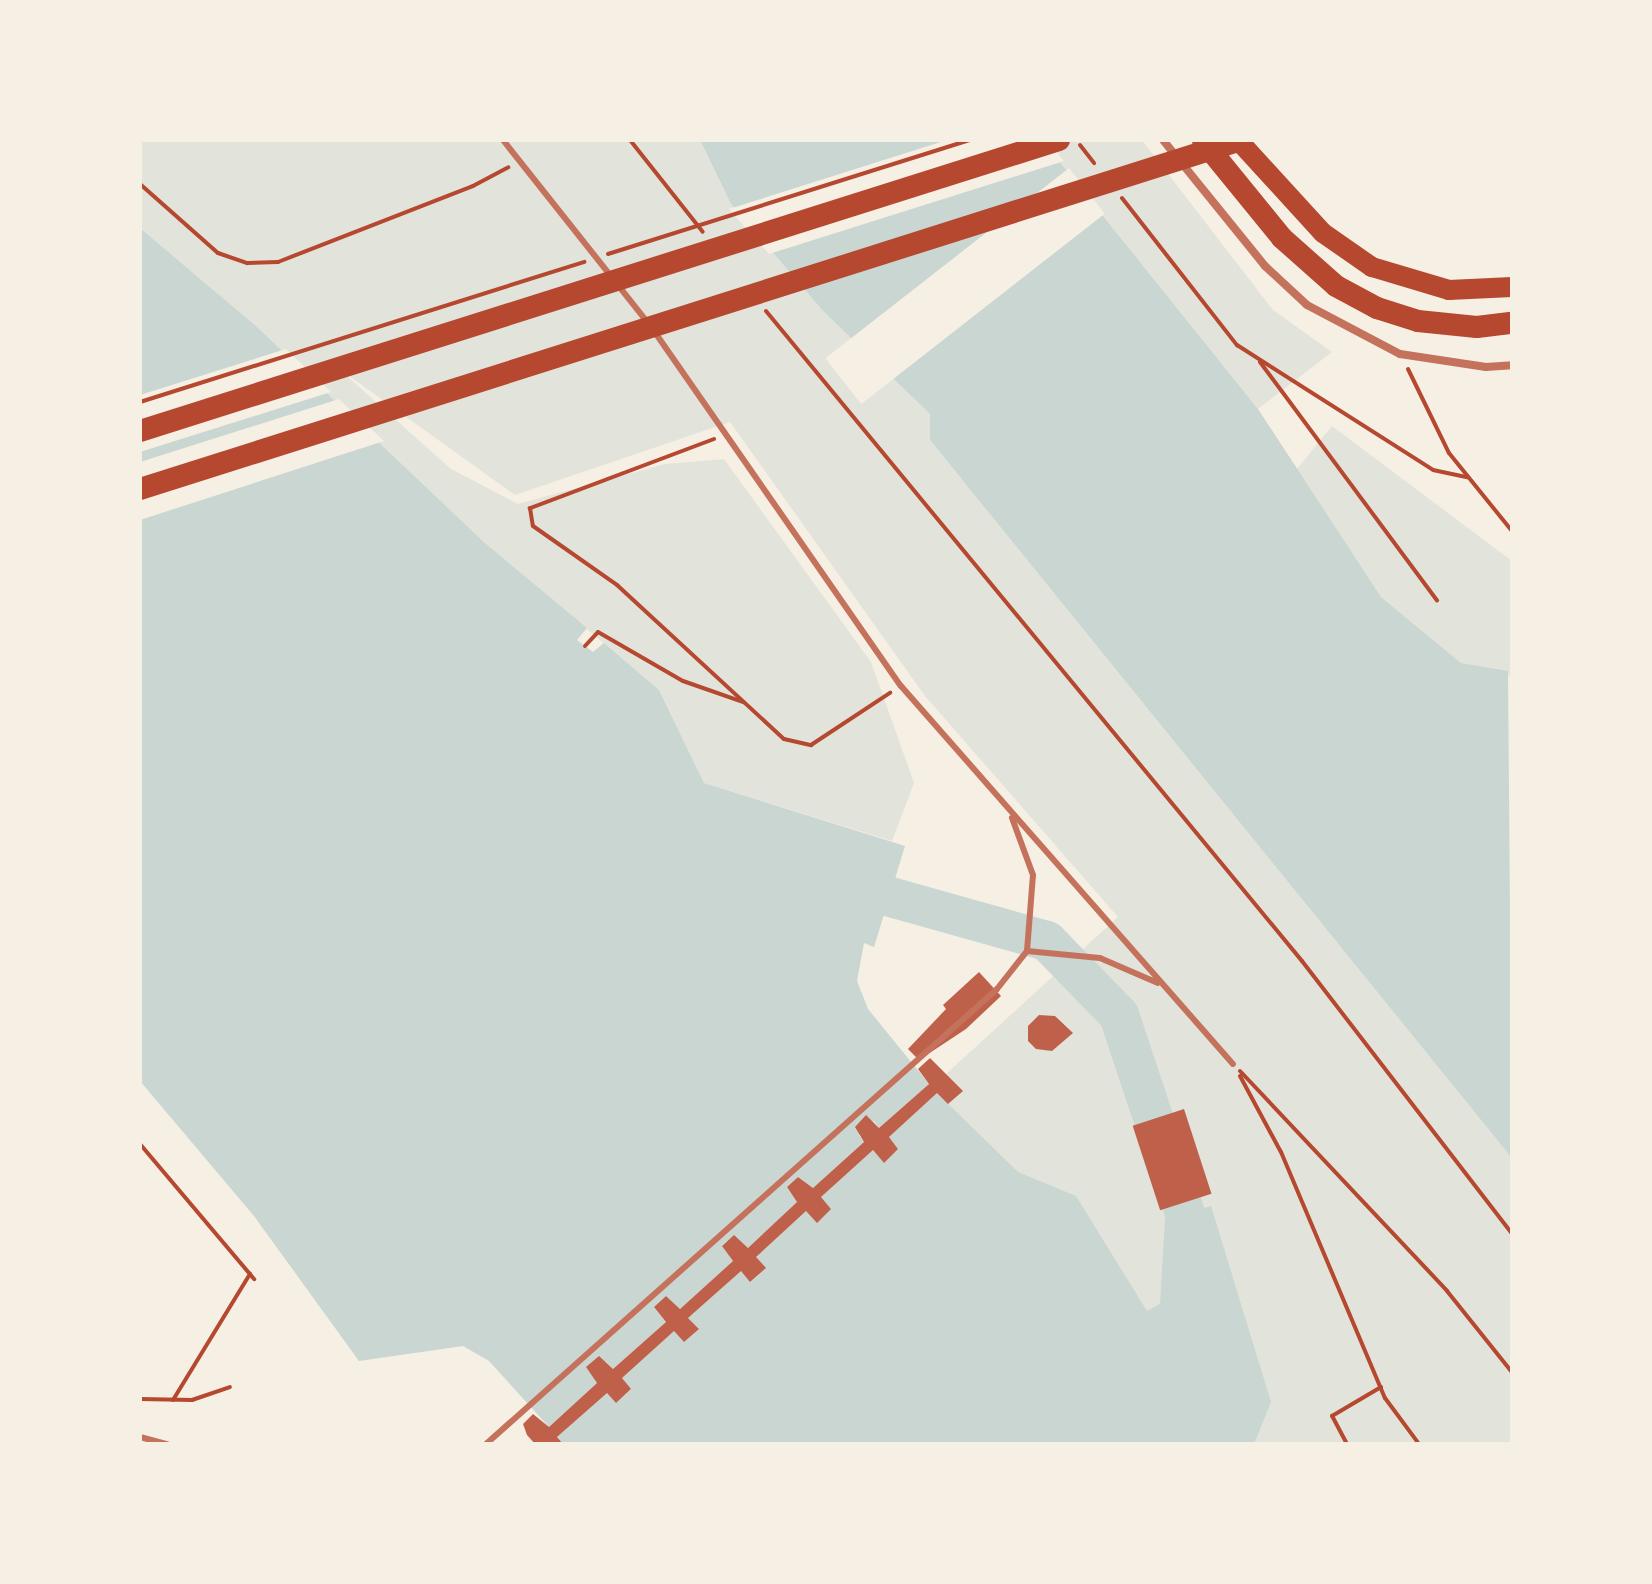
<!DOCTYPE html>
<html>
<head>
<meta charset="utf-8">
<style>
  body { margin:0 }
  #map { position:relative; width:1652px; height:1584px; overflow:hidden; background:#f6efe4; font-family:Jost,sans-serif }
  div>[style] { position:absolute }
  .green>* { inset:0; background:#e2e4dc }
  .water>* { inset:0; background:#c9d6d2 }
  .pier>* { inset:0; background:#f6efe4; transform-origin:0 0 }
  .river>* { height:40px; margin:-20px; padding:0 20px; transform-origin:20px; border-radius:20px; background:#c9d6d2 }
  .building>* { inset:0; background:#bf614a; transform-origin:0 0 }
  .path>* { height:4px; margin:-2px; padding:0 2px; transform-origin:2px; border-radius:2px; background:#b5482f }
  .service>* { height:6px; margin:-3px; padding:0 3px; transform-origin:3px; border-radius:3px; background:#c5725c }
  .minor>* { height:8px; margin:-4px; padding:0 4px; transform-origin:4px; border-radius:4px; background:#c5725c }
  .trunk>* { height:20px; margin:-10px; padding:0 10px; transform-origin:10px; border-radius:10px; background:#b5482f }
  .motorway>* { height:22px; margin:-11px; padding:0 11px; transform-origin:11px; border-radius:11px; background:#b5482f }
  span { translate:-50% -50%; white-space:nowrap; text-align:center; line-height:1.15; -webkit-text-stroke:8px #f6efe4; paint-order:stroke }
  .frame { position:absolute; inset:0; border:142px solid #f6efe4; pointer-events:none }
</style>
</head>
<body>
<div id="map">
  <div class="green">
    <i style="clip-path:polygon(140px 140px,700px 140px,731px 204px,824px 312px,930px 414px,930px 440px,1233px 812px,1512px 923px,1512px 1444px,577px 1444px,568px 1419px,1118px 917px,925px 696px,730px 422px,515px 495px,338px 368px,451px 469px,518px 504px,665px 464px,724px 459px,871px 662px,914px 783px,892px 841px,704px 783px,659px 690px,485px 543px,256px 326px,140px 228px)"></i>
    <i style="clip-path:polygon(1042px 140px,1142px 140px,1273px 310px,1332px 352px,1258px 409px)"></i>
    <i style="clip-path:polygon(1332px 426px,1512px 561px,1512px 676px,1461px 663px,1381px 597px,1296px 470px)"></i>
  </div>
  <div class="water">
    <i style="clip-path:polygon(700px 140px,1042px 140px,1258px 409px,1381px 597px,1461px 663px,1508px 671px,1512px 1158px,930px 440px,930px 414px,824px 312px,731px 204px)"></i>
    <i style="clip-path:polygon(140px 228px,256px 326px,485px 543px,587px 628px,577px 640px,593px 652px,604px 643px,659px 690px,704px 783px,905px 846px,874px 947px,864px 943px,857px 981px,868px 1009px,929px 1084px,879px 1128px,874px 1121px,859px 1135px,864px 1142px,813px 1188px,798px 1177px,787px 1187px,797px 1202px,748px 1248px,734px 1236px,722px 1245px,733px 1261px,680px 1309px,666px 1296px,654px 1307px,666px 1322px,613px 1369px,606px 1362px,593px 1373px,597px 1383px,549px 1427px,489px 1361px,463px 1346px,359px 1361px,254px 1216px,140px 1081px)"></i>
    <i style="clip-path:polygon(937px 1093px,1018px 1172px,1076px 1196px,1147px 1311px,1160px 1304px,1165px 1219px,1211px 1206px,1271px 1402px,1254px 1444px,563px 1444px,557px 1437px,607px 1393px,616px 1403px,631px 1390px,622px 1378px,674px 1331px,684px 1342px,699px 1329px,688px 1318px,741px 1271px,751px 1282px,765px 1269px,756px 1257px,806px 1211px,817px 1222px,831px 1209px,821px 1197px,873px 1150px,884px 1163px,898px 1149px,889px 1137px)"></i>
  </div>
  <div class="pier">
    <i style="clip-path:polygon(947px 140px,1047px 140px,1064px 161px,769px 254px,729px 209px)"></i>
    <i style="left:1069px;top:168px;width:58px;height:309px;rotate:52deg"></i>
    <i style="clip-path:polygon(286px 349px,331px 392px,140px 452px,140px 395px)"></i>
    <i style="clip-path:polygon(339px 399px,384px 441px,140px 520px,140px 462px)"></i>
  </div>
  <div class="river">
    <i style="left:837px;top:893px;width:25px;rotate:-9deg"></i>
    <i style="left:862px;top:889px;width:192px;rotate:15.7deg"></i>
    <i style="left:1047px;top:941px;width:103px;rotate:45.8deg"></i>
    <i style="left:1119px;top:1015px;width:263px;rotate:71.6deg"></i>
  </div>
  <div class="building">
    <i style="clip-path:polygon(979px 972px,1001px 996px,966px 1029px,919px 1060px,908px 1049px,946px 1009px,943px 1005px)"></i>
    <i style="clip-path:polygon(1039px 1015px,1055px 1016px,1073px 1033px,1052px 1051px,1036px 1049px,1028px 1041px,1028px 1026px)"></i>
    <i style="clip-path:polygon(930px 1058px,963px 1091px,948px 1104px,937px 1093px,889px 1137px,898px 1149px,884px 1163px,873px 1150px,821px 1197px,831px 1209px,817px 1223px,806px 1211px,756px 1257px,766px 1268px,750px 1282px,741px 1271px,688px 1318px,699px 1329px,684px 1342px,674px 1331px,622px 1378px,631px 1389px,616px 1403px,607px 1393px,557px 1437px,563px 1444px,535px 1444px,527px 1435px,523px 1424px,533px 1414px,549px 1427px,597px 1383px,586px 1367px,599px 1356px,613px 1369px,666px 1322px,654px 1307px,666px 1296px,680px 1309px,733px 1261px,722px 1246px,734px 1235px,748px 1248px,797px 1202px,787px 1187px,798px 1177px,813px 1188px,864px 1142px,855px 1127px,866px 1115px,879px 1128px,929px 1084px,918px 1069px)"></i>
    <i style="left:1184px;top:1109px;width:89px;height:54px;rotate:72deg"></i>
  </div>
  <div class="path">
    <i style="left:630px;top:140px;width:117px;rotate:51.6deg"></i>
    <i style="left:1080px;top:145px;width:23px;rotate:52deg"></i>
    <i style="left:140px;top:184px;width:104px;rotate:41.5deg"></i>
    <i style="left:218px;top:253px;width:31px;rotate:19deg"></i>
    <i style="left:247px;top:263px;width:31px;rotate:-2deg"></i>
    <i style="left:278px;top:262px;width:209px;rotate:-21.3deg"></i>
    <i style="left:473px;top:186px;width:40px;rotate:-28deg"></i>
    <i style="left:1122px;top:198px;width:187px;rotate:52deg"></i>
    <i style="left:1237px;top:345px;width:232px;rotate:32.5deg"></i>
    <i style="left:1433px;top:470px;width:35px;rotate:12deg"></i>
    <i style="left:608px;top:254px;width:380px;rotate:-17.5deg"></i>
    <i style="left:766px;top:311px;width:842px;rotate:50.49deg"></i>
    <i style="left:1302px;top:961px;width:344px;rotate:52.4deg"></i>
    <i style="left:1260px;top:362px;width:297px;rotate:53.4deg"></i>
    <i style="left:1408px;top:369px;width:93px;rotate:64deg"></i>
    <i style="left:1449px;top:453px;width:100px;rotate:51.1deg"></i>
    <i style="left:140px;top:402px;width:466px;rotate:-17.5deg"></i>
    <i style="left:714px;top:439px;width:197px;rotate:159.4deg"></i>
    <i style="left:530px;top:508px;width:18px;rotate:81deg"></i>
    <i style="left:533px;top:526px;width:103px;rotate:35.1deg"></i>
    <i style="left:617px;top:585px;width:227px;rotate:42.7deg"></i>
    <i style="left:784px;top:739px;width:28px;rotate:13deg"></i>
    <i style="left:811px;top:745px;width:95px;rotate:-33.4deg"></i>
    <i style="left:585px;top:646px;width:19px;rotate:-47deg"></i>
    <i style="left:598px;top:632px;width:98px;rotate:30deg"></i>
    <i style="left:683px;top:681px;width:64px;rotate:19.3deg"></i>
    <i style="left:1240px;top:1071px;width:302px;rotate:46.7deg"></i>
    <i style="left:1447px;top:1291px;width:104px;rotate:51.3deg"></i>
    <i style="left:1240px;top:1076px;width:86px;rotate:61.7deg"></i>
    <i style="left:1281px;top:1152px;width:267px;rotate:67.1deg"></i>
    <i style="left:1385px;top:1398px;width:57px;rotate:53.5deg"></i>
    <i style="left:140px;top:1144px;width:177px;rotate:49.8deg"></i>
    <i style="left:140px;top:1399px;width:52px;rotate:1.1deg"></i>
    <i style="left:192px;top:1400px;width:40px;rotate:-18.9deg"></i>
    <i style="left:173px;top:1400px;width:148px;rotate:-58.6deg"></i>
    <i style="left:1347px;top:1444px;width:32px;rotate:-118deg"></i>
    <i style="left:1332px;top:1416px;width:57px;rotate:-30.6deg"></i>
  </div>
  <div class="service">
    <i style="left:503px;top:140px;width:232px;rotate:51.6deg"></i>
    <i style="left:654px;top:331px;width:432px;rotate:55.2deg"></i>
    <i style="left:901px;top:686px;width:503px;rotate:48.71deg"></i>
    <i style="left:1027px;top:951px;width:73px;rotate:5.5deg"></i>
    <i style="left:1100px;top:958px;width:63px;rotate:23.3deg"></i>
    <i style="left:140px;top:1437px;width:28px;rotate:15deg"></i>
    <i style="left:486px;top:1444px;width:684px;rotate:-41.68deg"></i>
    <i style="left:997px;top:989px;width:48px;rotate:-51.7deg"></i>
    <i style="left:1027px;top:951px;width:76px;rotate:-85.5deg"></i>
    <i style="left:1033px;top:875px;width:61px;rotate:-110.2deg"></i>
  </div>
  <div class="minor">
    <i style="left:1163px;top:140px;width:162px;rotate:51deg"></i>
    <i style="left:1265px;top:266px;width:57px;rotate:42.9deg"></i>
    <i style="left:1307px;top:305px;width:105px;rotate:27.8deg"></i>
    <i style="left:1400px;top:354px;width:87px;rotate:8.6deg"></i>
    <i style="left:1486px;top:367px;width:26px;rotate:-4deg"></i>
  </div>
  <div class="trunk">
    <i style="left:1238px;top:140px;width:126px;rotate:47.6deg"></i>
    <i style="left:1323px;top:233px;width:60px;rotate:34.8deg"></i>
    <i style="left:1372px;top:267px;width:80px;rotate:16.6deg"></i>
    <i style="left:1449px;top:290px;width:63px;rotate:-2.7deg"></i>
  </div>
  <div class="motorway">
    <i style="left:1203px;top:141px;width:125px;rotate:50.8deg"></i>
    <i style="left:1282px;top:238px;width:72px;rotate:41.6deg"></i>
    <i style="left:1336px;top:286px;width:47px;rotate:28.2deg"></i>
    <i style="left:1377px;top:308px;width:43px;rotate:17.6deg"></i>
    <i style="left:1418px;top:321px;width:59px;rotate:5.8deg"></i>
    <i style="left:1477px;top:327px;width:35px;rotate:-7deg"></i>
    <i style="left:140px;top:431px;width:964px;rotate:-17.57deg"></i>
    <i style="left:140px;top:489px;width:1155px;rotate:-17.59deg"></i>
  </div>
  <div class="frame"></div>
</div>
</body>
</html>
